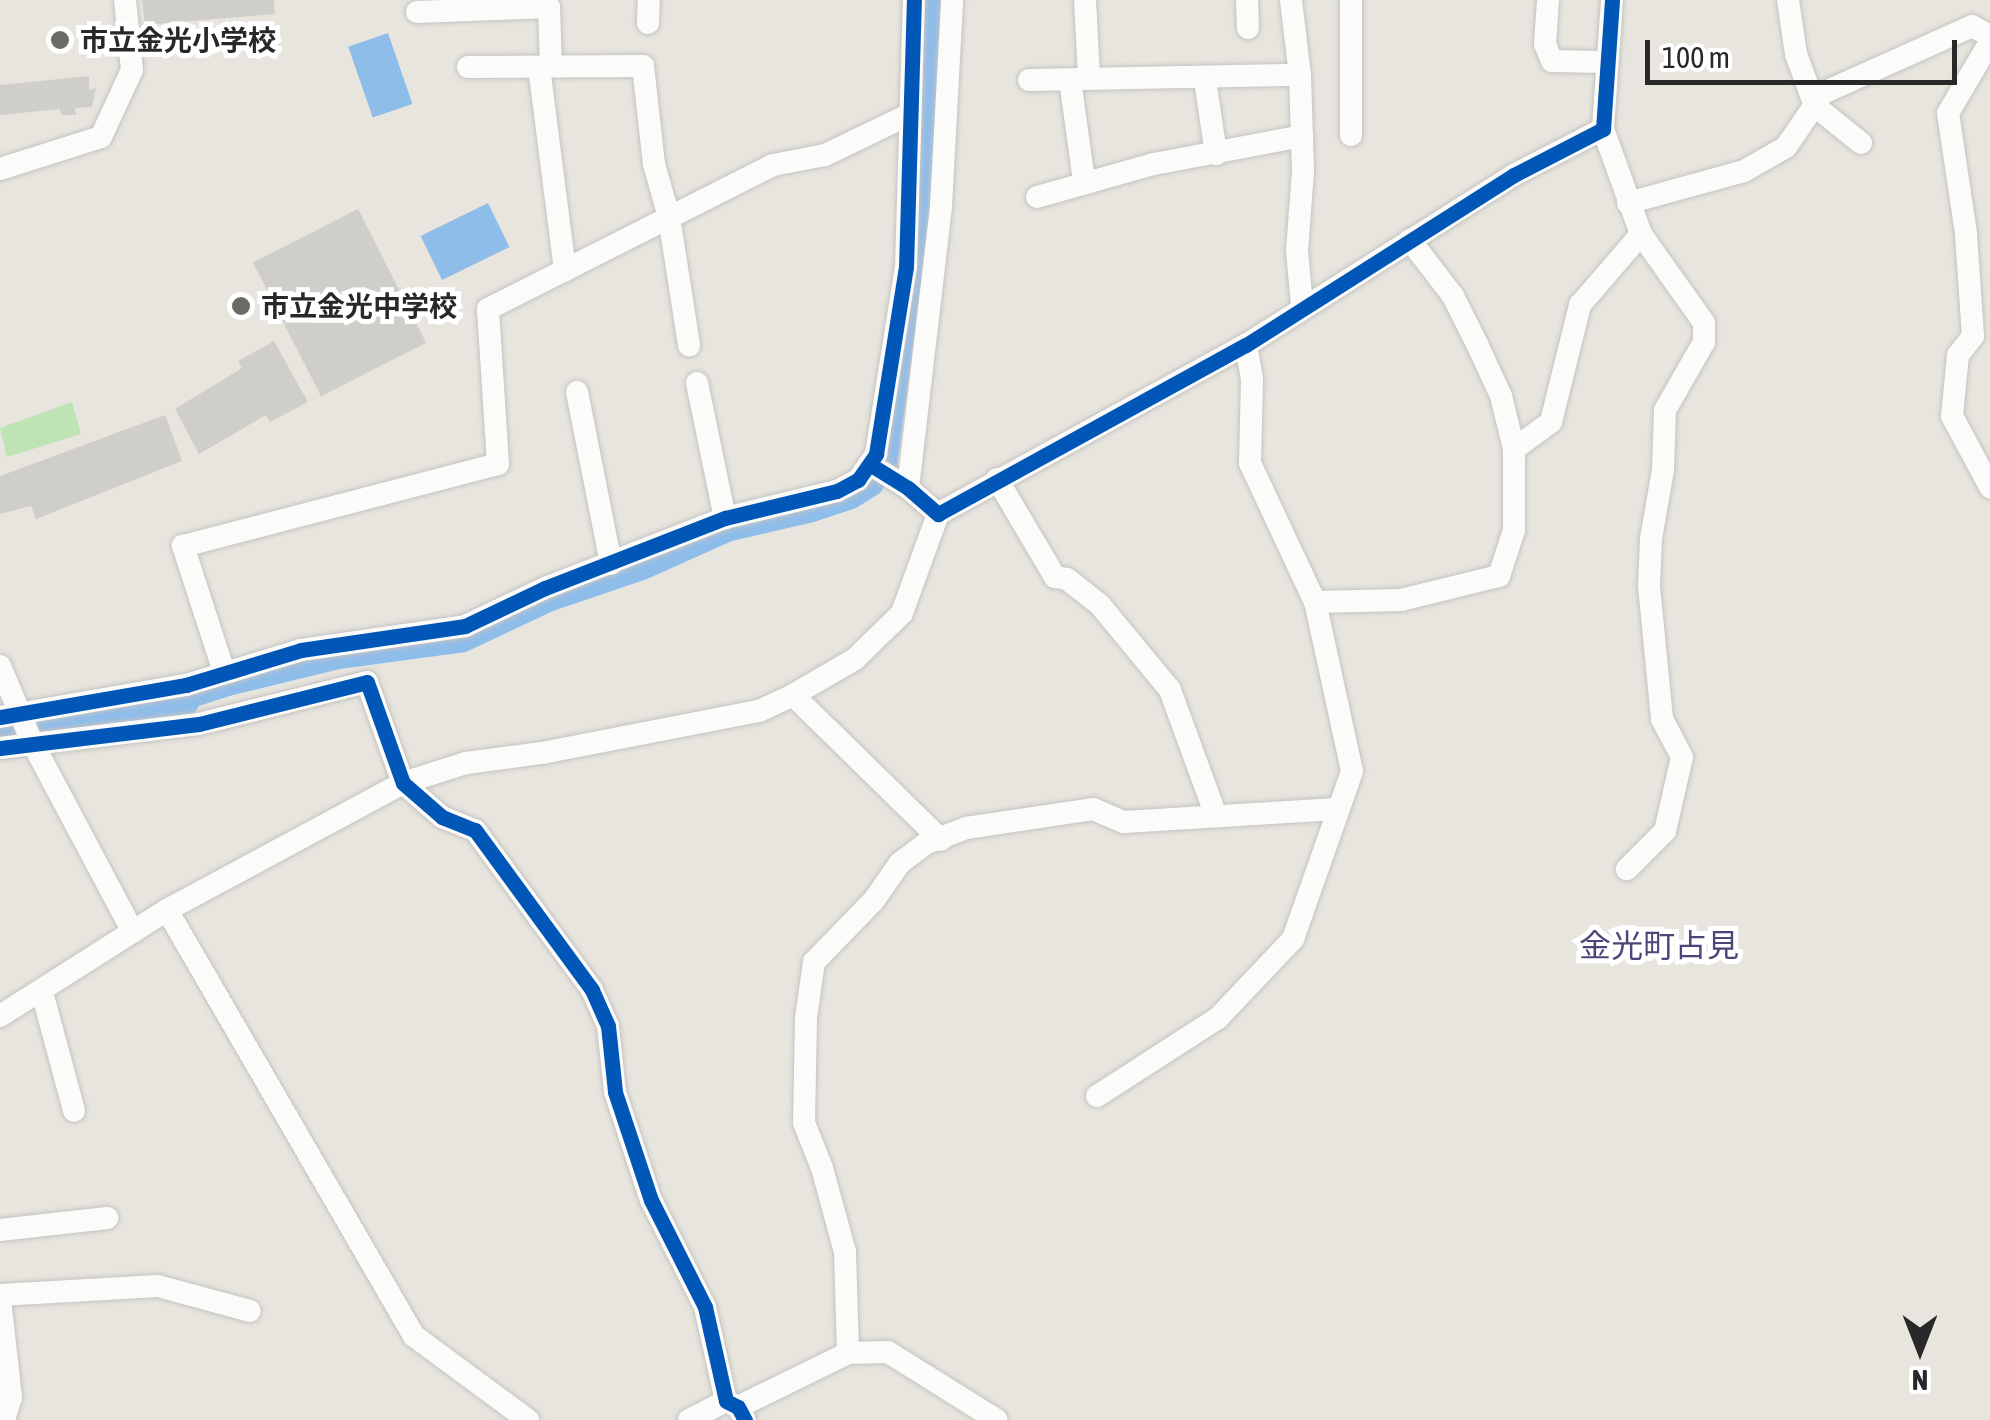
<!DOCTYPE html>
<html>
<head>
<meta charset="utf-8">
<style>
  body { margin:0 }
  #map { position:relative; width:1990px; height:1420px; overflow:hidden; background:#e7e5dd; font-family:"Asap Condensed","Noto Sans JP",sans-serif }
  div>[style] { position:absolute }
  .green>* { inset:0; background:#bee4b5 }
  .water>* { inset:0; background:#8fbdea; transform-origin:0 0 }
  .building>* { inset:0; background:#d0cec8; transform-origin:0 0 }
  .roads { filter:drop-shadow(0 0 2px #c4c3c3) drop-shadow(0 0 2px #c4c3c3) }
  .minor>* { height:22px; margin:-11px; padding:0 11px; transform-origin:11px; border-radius:11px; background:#fbfbfa }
  .cycleway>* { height:15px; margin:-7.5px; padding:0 7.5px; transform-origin:7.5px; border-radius:7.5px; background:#0057b8 }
  .dots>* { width:28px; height:28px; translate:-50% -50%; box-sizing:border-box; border:5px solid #fff; border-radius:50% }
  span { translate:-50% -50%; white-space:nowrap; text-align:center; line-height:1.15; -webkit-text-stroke:10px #fff; paint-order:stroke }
  .poi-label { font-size:28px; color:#282828; font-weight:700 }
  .left { translate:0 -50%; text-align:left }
  .quarter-label { font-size:32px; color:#4b4879 }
  .north { position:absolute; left:1870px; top:1300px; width:100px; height:100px; -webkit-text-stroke:8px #fff; paint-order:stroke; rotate:180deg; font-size:28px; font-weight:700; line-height:40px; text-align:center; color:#282828 }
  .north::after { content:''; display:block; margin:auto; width:35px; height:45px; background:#282828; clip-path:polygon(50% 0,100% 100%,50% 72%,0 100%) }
  .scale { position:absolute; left:1645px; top:40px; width:312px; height:45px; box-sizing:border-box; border:5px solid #282828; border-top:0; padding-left:12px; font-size:30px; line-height:35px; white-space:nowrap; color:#282828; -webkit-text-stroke:8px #fff; paint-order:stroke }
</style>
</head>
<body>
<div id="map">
  <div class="green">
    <i style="clip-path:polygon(72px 402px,81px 434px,7px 457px,0 428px)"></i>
  </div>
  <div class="water">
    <i style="clip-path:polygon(924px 0,942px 0,930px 218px,897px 468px,880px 493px,856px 508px,814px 522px,732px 541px,647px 579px,553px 611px,466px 652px,340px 669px,233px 695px,199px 706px,194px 714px,0 741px,0 723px,304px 656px,357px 649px,554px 590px,756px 517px,880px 460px)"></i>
    <i style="left:388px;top:33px;width:75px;height:42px;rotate:71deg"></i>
    <i style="left:488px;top:203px;width:49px;height:75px;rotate:64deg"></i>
  </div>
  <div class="building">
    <i style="clip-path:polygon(142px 0,274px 0,275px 14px,145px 25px)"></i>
    <i style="clip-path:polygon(89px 76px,89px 90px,96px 88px,92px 107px,75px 108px,76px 115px,61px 115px,60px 109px,0 115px,0 85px)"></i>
    <i style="left:358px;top:209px;width:150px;height:118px;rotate:63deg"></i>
    <i style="clip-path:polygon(274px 341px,308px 402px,270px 422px,266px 415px,199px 454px,175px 409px,242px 368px,238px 361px)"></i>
    <i style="clip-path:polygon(165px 415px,182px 461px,36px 519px,31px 506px,0 514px,0 476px)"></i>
  </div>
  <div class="roads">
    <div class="minor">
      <i style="left:1085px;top:0;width:77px;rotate:87deg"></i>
      <i style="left:1247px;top:0;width:28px;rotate:88deg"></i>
      <i style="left:1291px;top:0;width:76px;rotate:83.2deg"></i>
      <i style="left:1300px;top:75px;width:96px;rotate:88.2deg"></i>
      <i style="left:1303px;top:171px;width:79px;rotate:94.3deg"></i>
      <i style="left:1297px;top:250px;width:56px;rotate:84.9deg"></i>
      <i style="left:1548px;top:0;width:44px;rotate:93.9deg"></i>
      <i style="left:1545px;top:44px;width:18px;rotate:68deg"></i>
      <i style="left:1552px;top:61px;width:52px;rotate:1.1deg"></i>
      <i style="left:1788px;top:0;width:55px;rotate:81.6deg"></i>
      <i style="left:1796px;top:54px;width:55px;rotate:69.9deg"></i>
      <i style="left:1815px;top:106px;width:59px;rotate:38.8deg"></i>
      <i style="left:417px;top:12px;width:132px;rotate:-2.2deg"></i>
      <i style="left:549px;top:7px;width:59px;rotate:88.1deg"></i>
      <i style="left:648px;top:23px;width:23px;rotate:-88deg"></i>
      <i style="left:1990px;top:42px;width:82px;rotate:120.6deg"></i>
      <i style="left:1948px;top:113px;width:122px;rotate:81.5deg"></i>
      <i style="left:1966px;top:234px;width:102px;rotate:86.1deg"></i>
      <i style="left:1973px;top:336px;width:24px;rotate:128deg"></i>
      <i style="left:1958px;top:355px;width:61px;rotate:95.6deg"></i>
      <i style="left:1952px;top:416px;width:81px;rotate:61.8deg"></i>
      <i style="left:468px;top:67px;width:175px;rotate:-0.3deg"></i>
      <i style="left:643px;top:66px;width:99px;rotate:83.6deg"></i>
      <i style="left:654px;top:164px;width:55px;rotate:74.2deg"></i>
      <i style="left:669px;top:217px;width:130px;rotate:81.1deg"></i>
      <i style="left:539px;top:67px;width:205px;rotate:82.7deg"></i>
      <i style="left:1029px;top:80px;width:271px;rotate:-1.1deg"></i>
      <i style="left:1070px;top:80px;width:102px;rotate:82.1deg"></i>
      <i style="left:1205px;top:80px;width:75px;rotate:81.5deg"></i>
      <i style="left:1603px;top:129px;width:112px;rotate:70.1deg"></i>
      <i style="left:1641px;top:234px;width:109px;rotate:54.7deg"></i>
      <i style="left:1704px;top:323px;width:19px;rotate:90deg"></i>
      <i style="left:1704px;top:342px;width:78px;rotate:119.8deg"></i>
      <i style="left:1665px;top:410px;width:60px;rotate:91.9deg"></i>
      <i style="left:1663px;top:470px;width:70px;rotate:99.9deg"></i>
      <i style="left:1651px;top:539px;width:47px;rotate:92.4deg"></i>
      <i style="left:1649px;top:586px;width:134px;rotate:84.4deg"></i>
      <i style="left:1662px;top:719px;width:43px;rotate:62.2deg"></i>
      <i style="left:1682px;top:757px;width:76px;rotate:102.9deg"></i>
      <i style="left:1665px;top:831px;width:54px;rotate:135deg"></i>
      <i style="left:1351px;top:135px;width:135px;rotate:-90deg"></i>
      <i style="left:0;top:169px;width:106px;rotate:-17.6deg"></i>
      <i style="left:101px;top:137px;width:74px;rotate:-65.2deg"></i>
      <i style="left:132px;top:70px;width:70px;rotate:-95.7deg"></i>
      <i style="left:1037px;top:197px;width:122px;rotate:-15.8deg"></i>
      <i style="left:1154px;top:164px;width:151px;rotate:-10.7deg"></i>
      <i style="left:1628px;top:203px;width:120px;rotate:-15.4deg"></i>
      <i style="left:1744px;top:171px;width:48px;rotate:-29.7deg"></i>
      <i style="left:1786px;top:147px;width:65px;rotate:-55.6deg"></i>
      <i style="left:1823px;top:93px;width:163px;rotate:-24.2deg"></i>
      <i style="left:1972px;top:26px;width:21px;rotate:29deg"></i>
      <i style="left:1410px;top:240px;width:71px;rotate:52.5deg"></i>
      <i style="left:1453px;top:296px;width:54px;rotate:63.4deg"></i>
      <i style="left:1477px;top:344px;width:57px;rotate:65.2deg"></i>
      <i style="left:1501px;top:396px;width:55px;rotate:76.2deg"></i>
      <i style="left:697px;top:383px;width:138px;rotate:78.3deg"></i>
      <i style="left:577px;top:392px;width:175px;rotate:78.8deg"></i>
      <i style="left:871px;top:465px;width:44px;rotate:31.9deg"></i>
      <i style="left:908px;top:488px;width:40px;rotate:41deg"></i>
      <i style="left:938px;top:514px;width:351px;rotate:-28.8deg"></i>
      <i style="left:1246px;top:345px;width:317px;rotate:-32.4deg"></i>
      <i style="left:1514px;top:175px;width:100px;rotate:-27.3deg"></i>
      <i style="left:1603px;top:129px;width:129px;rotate:-86deg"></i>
      <i style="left:997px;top:479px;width:114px;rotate:59.4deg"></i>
      <i style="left:1055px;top:577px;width:12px;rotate:9deg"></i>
      <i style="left:1067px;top:579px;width:42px;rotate:38.2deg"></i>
      <i style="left:1100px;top:605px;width:110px;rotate:50.5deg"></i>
      <i style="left:1170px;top:690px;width:134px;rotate:69.9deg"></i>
      <i style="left:908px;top:488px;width:284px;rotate:-83.3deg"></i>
      <i style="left:941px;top:206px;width:206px;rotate:-86.9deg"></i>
      <i style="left:1315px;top:602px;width:86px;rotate:-1.3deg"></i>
      <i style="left:1401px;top:600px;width:101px;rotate:-13.8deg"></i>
      <i style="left:1499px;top:576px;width:48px;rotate:-71.9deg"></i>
      <i style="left:1514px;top:530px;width:81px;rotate:-90deg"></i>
      <i style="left:1514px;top:449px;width:46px;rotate:-36.1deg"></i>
      <i style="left:1551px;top:422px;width:121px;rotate:-76.1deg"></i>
      <i style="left:1580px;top:305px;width:94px;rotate:-49.3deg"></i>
      <i style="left:0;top:666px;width:82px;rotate:67.2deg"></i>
      <i style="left:32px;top:742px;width:215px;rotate:62deg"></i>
      <i style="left:224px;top:672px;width:133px;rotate:-108deg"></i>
      <i style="left:183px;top:546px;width:325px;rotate:-14.6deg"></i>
      <i style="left:498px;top:464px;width:155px;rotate:-93.7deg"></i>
      <i style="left:488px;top:309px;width:319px;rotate:-26.8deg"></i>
      <i style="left:773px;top:165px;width:53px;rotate:-10.9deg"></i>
      <i style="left:825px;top:155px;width:94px;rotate:-25.8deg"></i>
      <i style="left:793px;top:695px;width:207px;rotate:44.4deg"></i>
      <i style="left:0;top:717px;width:189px;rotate:-9.8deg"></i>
      <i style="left:186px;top:685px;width:120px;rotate:-16.9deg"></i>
      <i style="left:301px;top:650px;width:166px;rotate:-8.3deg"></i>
      <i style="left:465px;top:626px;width:89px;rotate:-25.4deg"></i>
      <i style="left:545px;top:588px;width:193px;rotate:-21.3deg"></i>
      <i style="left:725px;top:518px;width:115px;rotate:-13.6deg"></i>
      <i style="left:837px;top:491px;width:24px;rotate:-28deg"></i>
      <i style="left:858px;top:480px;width:32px;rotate:-55deg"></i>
      <i style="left:876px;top:454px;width:189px;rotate:-80.9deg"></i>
      <i style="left:906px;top:267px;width:267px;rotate:-88.3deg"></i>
      <i style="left:0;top:748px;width:200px;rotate:-6.9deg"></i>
      <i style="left:199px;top:724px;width:173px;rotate:-14deg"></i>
      <i style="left:367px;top:682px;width:107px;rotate:70.4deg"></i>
      <i style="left:403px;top:783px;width:52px;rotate:41.1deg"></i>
      <i style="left:442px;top:817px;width:35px;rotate:22deg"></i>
      <i style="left:475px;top:830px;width:198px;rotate:53.8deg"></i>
      <i style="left:592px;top:990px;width:39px;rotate:66deg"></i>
      <i style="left:608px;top:1026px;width:66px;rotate:83.9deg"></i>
      <i style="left:615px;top:1092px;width:114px;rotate:71.6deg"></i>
      <i style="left:651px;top:1200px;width:120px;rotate:63.2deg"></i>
      <i style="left:705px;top:1307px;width:96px;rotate:77.4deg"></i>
      <i style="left:726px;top:1401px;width:13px;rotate:27deg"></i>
      <i style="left:738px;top:1407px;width:15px;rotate:62deg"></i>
      <i style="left:167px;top:910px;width:492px;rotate:59.9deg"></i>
      <i style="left:414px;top:1336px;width:142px;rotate:36.4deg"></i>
      <i style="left:42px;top:992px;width:123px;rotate:74.9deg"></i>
      <i style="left:0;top:1016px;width:198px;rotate:-32.4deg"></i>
      <i style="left:167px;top:910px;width:268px;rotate:-28.3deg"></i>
      <i style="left:403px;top:783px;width:66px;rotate:-17.6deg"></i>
      <i style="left:466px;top:763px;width:77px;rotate:-7.5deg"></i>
      <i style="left:542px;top:753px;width:221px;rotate:-11deg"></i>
      <i style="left:759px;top:711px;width:38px;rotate:-25deg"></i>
      <i style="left:793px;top:695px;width:72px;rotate:-30.1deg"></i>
      <i style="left:855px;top:659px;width:66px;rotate:-44.4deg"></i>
      <i style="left:902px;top:613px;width:105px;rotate:-70deg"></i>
      <i style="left:1097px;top:1096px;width:144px;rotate:-32.8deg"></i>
      <i style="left:1218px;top:1018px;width:109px;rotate:-46.5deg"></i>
      <i style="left:1293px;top:939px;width:178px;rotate:-70.6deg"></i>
      <i style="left:1352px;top:771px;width:173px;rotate:-102.3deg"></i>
      <i style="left:1315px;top:602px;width:153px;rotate:-115.1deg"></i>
      <i style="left:1250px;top:463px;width:84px;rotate:-88.6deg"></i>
      <i style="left:1252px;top:379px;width:35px;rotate:-100deg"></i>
      <i style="left:0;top:1230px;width:108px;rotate:-6.4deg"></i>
      <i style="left:0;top:1295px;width:158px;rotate:-3.3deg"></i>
      <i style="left:158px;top:1286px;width:95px;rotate:15.2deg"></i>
      <i style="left:0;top:1299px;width:99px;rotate:83.6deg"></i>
      <i style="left:11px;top:1397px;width:24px;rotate:107deg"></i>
      <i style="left:848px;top:1353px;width:101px;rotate:-91.7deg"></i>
      <i style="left:845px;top:1252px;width:87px;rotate:-105.3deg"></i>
      <i style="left:822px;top:1168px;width:48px;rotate:-111.8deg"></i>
      <i style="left:804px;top:1123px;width:105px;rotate:-88.9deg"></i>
      <i style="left:806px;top:1018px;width:57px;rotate:-81.9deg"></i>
      <i style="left:814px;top:962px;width:86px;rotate:-45.9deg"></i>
      <i style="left:874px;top:900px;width:45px;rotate:-54.9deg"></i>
      <i style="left:900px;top:863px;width:34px;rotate:-37deg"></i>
      <i style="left:927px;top:843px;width:42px;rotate:-21deg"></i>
      <i style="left:966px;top:828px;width:128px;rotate:-8.5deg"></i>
      <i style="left:1093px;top:809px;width:34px;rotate:23deg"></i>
      <i style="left:1124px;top:822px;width:213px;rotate:-3.5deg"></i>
      <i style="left:738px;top:1407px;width:123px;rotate:-26.1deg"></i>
      <i style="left:848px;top:1353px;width:40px;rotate:-1.4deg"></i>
      <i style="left:888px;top:1352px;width:128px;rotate:32deg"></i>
      <i style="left:689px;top:1420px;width:42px;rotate:-27.2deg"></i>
    </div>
  </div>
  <div class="cycleway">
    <i style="left:871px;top:465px;width:44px;rotate:31.9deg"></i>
    <i style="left:908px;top:488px;width:40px;rotate:41deg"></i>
    <i style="left:938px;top:514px;width:351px;rotate:-28.8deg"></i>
    <i style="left:1246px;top:345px;width:317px;rotate:-32.4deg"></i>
    <i style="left:1514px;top:175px;width:100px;rotate:-27.3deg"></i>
    <i style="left:1603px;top:129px;width:129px;rotate:-86deg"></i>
    <i style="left:0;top:717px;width:189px;rotate:-9.8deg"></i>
    <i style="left:186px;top:685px;width:120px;rotate:-16.9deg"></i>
    <i style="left:301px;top:650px;width:166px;rotate:-8.3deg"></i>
    <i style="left:465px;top:626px;width:89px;rotate:-25.4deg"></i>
    <i style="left:545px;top:588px;width:193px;rotate:-21.3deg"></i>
    <i style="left:725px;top:518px;width:115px;rotate:-13.6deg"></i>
    <i style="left:837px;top:491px;width:24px;rotate:-28deg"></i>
    <i style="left:858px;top:480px;width:32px;rotate:-55deg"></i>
    <i style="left:876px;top:454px;width:189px;rotate:-80.9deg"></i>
    <i style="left:906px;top:267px;width:267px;rotate:-88.3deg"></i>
    <i style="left:0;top:748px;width:200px;rotate:-6.9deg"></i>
    <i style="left:199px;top:724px;width:173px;rotate:-14deg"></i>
    <i style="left:367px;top:682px;width:107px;rotate:70.4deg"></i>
    <i style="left:403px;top:783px;width:52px;rotate:41.1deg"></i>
    <i style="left:442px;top:817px;width:35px;rotate:22deg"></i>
    <i style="left:475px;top:830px;width:198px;rotate:53.8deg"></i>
    <i style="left:592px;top:990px;width:39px;rotate:66deg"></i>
    <i style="left:608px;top:1026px;width:66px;rotate:83.9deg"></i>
    <i style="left:615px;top:1092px;width:114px;rotate:71.6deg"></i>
    <i style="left:651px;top:1200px;width:120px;rotate:63.2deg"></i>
    <i style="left:705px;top:1307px;width:96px;rotate:77.4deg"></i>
    <i style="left:726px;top:1401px;width:13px;rotate:27deg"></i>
    <i style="left:738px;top:1407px;width:15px;rotate:62deg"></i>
  </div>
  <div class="dots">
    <i style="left:60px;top:40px;background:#6b6a67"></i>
    <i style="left:241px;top:306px;background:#6b6a67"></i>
  </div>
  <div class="poi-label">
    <span class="left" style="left:80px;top:40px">市立金光小学校</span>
    <span class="left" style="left:261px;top:306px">市立金光中学校</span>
  </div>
  <div class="quarter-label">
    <span style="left:1659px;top:946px">金光町占見</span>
  </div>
  <div class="north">N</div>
  <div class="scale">100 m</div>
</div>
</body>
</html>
